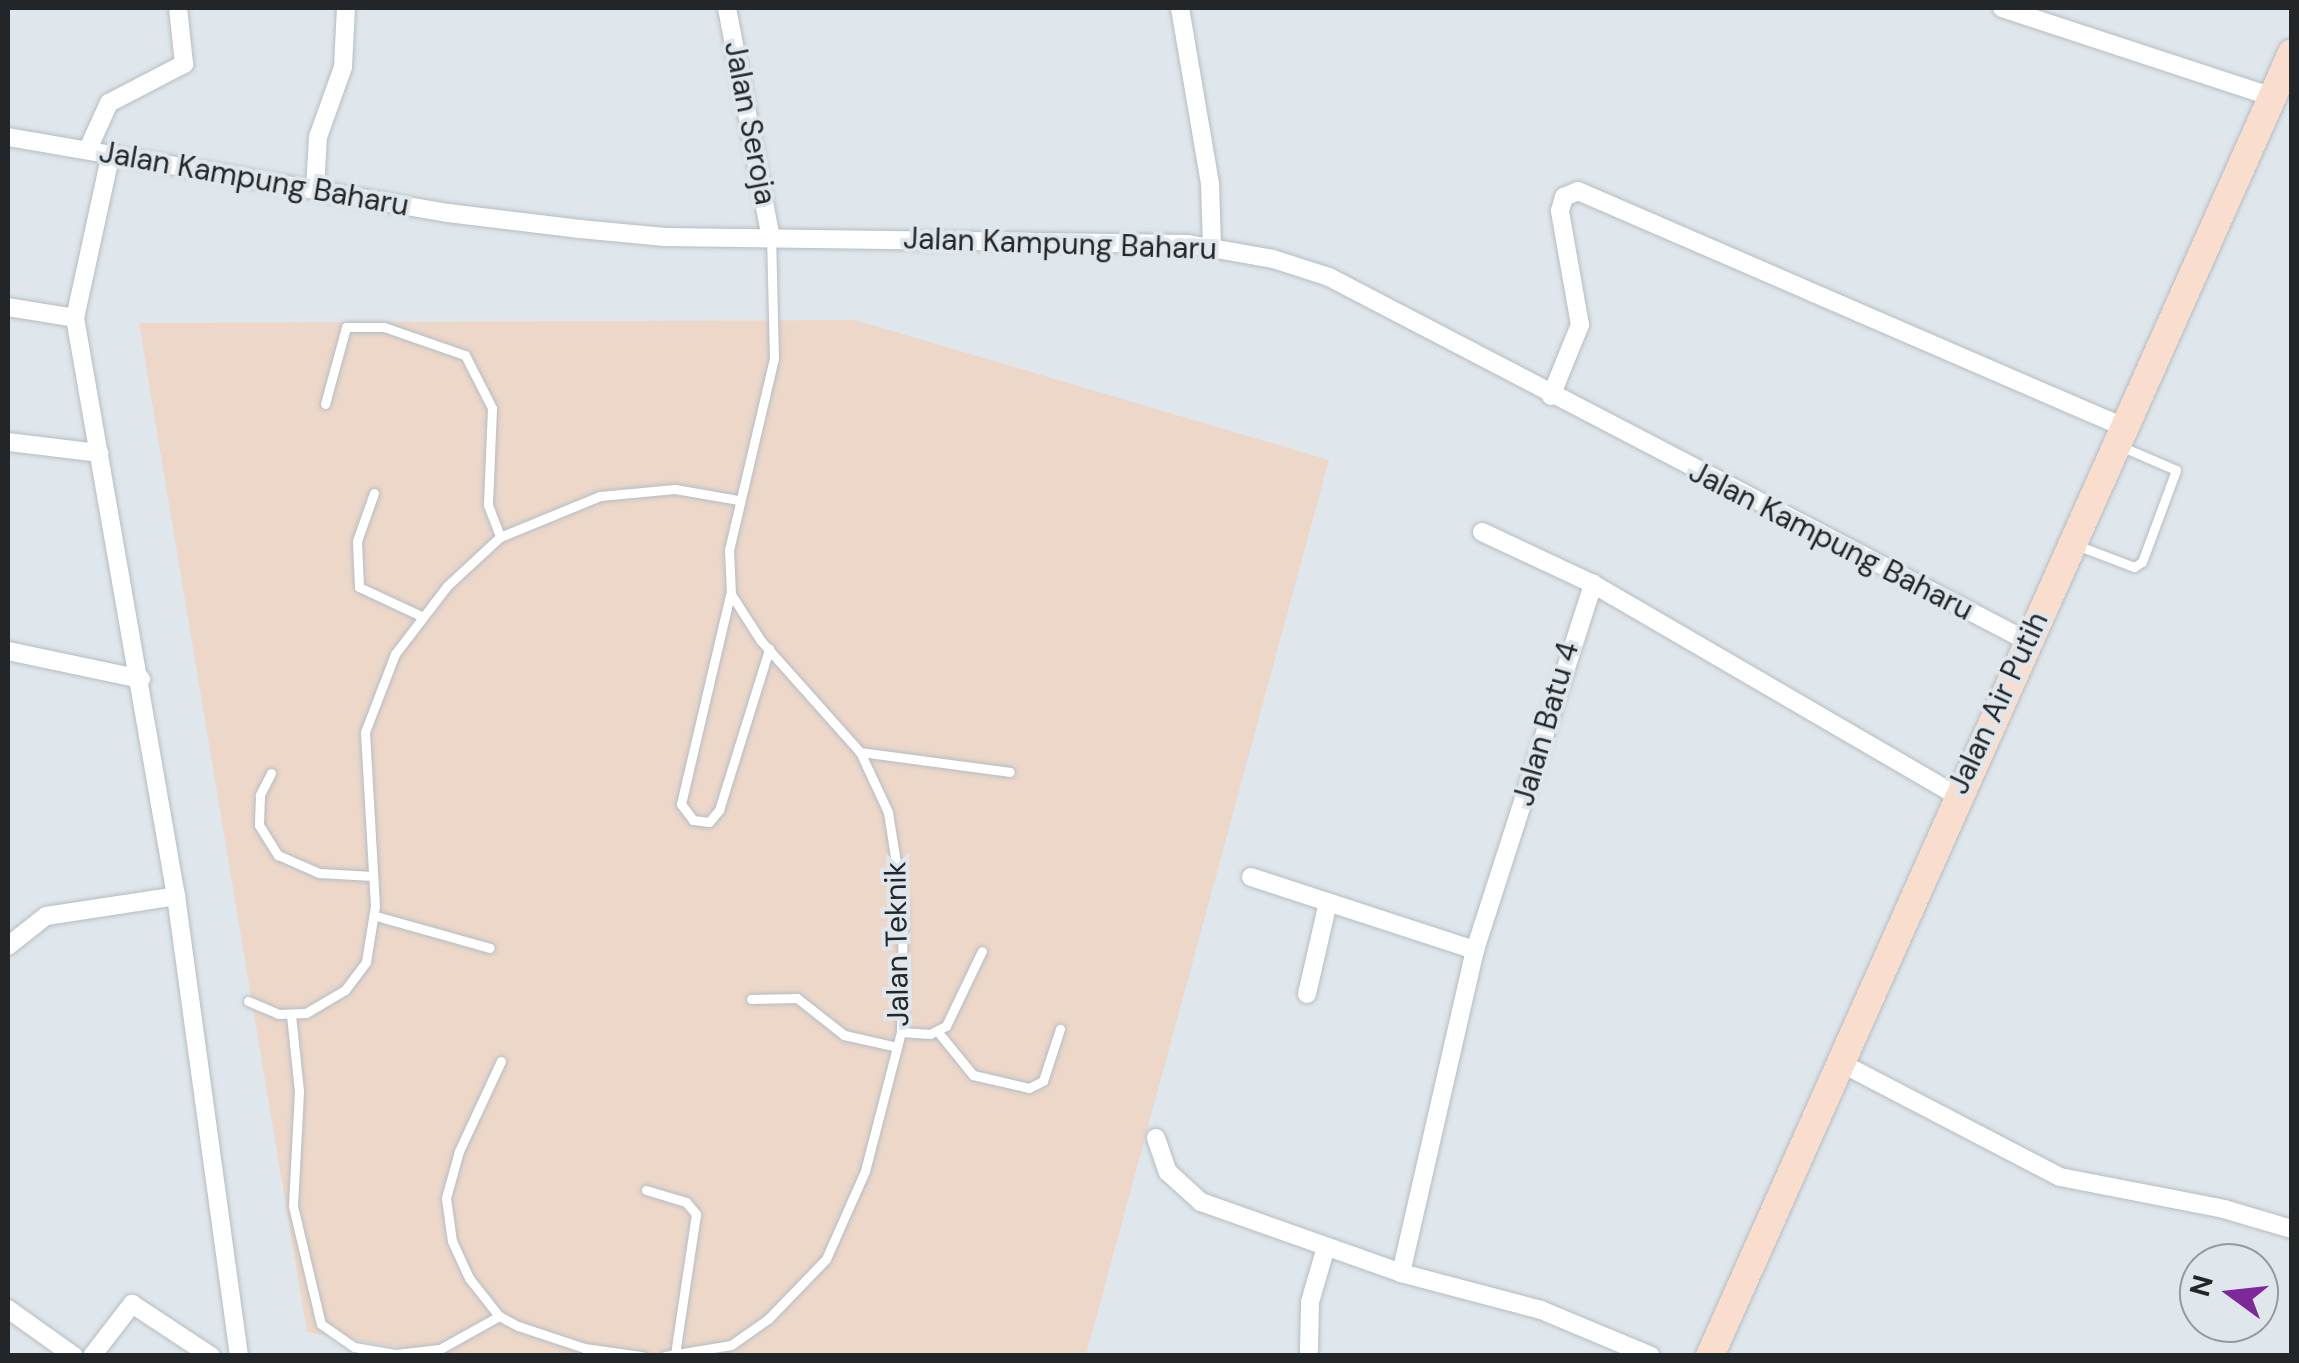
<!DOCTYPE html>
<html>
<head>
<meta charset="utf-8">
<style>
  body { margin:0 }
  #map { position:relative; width:2299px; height:1363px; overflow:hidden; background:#dfe7ed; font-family:"DM Sans",sans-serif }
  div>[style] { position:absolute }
  .education>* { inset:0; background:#ecd7c9 }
  .roads { filter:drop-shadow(0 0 2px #b5bdc2) drop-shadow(0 0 2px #b5bdc2) }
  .lane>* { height:9px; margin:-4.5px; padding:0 4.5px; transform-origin:4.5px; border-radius:4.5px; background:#fff }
  .street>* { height:18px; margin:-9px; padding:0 9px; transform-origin:9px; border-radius:9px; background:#fff }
  .primary>* { height:28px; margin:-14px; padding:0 14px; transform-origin:14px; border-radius:14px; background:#fadecd }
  span { translate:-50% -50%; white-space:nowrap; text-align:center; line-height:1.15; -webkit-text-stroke:8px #dfe7ed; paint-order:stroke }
  .street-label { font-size:30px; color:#232629 }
  .frame { position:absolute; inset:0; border:10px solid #232629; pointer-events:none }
  .north { position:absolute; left:2179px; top:1243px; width:100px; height:100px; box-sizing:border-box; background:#dfe7ed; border:2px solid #949a9f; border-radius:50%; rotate:285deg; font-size:28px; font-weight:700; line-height:40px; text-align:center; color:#232629 }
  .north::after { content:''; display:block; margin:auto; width:35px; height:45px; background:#7d2999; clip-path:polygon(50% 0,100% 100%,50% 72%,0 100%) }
</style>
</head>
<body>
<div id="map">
  <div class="education">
    <i style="clip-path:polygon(855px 320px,1329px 460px,1086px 1355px,450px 1356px,307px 1332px,139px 323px)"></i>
  </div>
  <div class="roads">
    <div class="lane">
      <i style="left:325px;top:404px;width:80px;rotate:-74.7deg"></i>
      <i style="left:346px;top:327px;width:38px"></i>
      <i style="left:384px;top:327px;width:86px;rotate:19.1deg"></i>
      <i style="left:465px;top:355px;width:59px;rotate:63deg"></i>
      <i style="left:492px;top:408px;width:97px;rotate:92.4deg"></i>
      <i style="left:488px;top:505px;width:34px;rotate:69deg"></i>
      <i style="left:374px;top:493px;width:51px;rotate:109.5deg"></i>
      <i style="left:357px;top:541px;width:46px;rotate:87.5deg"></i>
      <i style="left:359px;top:587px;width:66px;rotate:25deg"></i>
      <i style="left:2079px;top:546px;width:59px;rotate:20.9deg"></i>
      <i style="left:2134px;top:567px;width:9px;rotate:-32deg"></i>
      <i style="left:2142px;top:562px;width:98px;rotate:-69.7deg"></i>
      <i style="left:2176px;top:470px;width:61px;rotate:-156.8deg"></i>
      <i style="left:730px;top:595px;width:215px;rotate:103.2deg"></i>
      <i style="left:681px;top:804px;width:20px;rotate:53deg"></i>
      <i style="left:693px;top:820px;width:16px;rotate:7deg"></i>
      <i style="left:709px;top:822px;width:16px;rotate:-50deg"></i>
      <i style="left:719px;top:810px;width:169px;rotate:-72.7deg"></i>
      <i style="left:860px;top:752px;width:151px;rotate:7.6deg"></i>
      <i style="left:271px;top:773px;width:25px;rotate:117deg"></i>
      <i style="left:260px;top:795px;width:30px;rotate:92deg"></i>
      <i style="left:259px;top:825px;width:36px;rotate:58deg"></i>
      <i style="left:278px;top:855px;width:45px;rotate:23.7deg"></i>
      <i style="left:319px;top:873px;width:54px;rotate:3.2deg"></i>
      <i style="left:376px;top:916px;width:118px;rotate:15.7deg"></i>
      <i style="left:751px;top:999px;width:46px;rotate:-1.2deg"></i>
      <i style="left:797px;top:998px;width:60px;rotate:38.2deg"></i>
      <i style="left:844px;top:1035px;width:54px;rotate:12.8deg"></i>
      <i style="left:248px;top:1001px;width:33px;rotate:23deg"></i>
      <i style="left:278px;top:1014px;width:28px;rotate:-2deg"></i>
      <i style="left:306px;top:1013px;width:45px;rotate:-30.5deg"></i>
      <i style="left:345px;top:990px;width:35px;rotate:-53deg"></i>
      <i style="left:366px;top:962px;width:57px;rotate:-80.9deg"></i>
      <i style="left:375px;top:906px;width:174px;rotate:-93.3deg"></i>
      <i style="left:365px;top:732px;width:84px;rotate:-69deg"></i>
      <i style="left:395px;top:654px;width:86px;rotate:-52.6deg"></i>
      <i style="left:447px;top:586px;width:72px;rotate:-42.8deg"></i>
      <i style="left:500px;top:537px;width:108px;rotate:-22.3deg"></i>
      <i style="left:600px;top:496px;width:75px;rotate:-5.3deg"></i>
      <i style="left:675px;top:489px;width:65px;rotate:9.8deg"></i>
      <i style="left:291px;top:1015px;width:76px;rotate:84deg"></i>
      <i style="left:299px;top:1091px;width:115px;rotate:93deg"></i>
      <i style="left:293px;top:1206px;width:121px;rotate:76.7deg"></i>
      <i style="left:321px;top:1324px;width:40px;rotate:34.9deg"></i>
      <i style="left:354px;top:1347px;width:43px;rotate:9.5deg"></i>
      <i style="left:396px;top:1354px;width:44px;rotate:-6.5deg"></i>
      <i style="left:440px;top:1349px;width:68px;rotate:-29.2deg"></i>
      <i style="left:901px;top:1032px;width:29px;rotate:4deg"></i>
      <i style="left:930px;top:1034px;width:18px;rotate:-27deg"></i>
      <i style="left:946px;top:1026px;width:83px;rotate:-64.4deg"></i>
      <i style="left:938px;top:1032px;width:55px;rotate:50.9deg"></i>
      <i style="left:973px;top:1075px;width:57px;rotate:13.1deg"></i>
      <i style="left:1029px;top:1088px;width:16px;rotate:-27deg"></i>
      <i style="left:1043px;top:1081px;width:55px;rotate:-71.9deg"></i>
      <i style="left:501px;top:1061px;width:99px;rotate:115deg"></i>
      <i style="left:459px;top:1151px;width:49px;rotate:105.5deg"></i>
      <i style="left:446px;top:1198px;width:43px;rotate:82.1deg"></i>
      <i style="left:452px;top:1241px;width:41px;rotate:65.3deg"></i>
      <i style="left:469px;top:1278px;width:48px;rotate:51.7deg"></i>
      <i style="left:499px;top:1316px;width:21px;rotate:28deg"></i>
      <i style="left:518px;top:1326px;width:70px;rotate:18.4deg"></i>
      <i style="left:584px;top:1348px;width:59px;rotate:7.9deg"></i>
      <i style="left:646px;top:1190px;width:42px;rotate:16.7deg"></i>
      <i style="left:686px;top:1202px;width:16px;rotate:50deg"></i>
      <i style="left:696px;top:1214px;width:143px;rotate:98.5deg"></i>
      <i style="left:665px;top:1356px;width:67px;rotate:-9.5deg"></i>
      <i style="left:731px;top:1345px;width:45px;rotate:-35.1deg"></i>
      <i style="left:768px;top:1319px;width:83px;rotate:-46deg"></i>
      <i style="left:826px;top:1259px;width:96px;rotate:-66.1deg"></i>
      <i style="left:865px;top:1171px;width:144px;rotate:-75.5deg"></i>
      <i style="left:901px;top:1032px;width:125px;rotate:-89.1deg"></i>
      <i style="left:903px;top:907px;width:96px;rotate:-99deg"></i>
      <i style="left:888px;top:812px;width:66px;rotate:-115deg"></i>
      <i style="left:860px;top:752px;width:149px;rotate:-131.7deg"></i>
      <i style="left:761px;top:641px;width:56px;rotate:-122.6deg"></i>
      <i style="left:731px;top:594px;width:44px;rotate:-92.6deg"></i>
      <i style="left:729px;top:550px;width:197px;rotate:-76.8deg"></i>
      <i style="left:774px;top:358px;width:119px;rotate:-91.4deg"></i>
    </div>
    <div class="street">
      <i style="left:727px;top:8px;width:235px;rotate:79.2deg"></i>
      <i style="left:1180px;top:8px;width:178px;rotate:80.3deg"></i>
      <i style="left:1210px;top:183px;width:65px;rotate:88.2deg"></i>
      <i style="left:2002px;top:8px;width:282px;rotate:18.2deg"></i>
      <i style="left:8px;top:137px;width:447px;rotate:9.8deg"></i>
      <i style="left:448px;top:213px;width:133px;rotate:6.9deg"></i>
      <i style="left:580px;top:229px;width:85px;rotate:5.4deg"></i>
      <i style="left:665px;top:237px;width:523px;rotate:0.77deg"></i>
      <i style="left:1188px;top:244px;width:86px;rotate:10deg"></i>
      <i style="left:1273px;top:259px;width:59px;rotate:17.8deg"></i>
      <i style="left:1329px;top:277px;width:787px;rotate:27.54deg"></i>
      <i style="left:88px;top:149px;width:51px;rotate:-65.5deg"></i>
      <i style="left:109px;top:103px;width:85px;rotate:-27.5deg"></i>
      <i style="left:184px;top:64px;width:56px;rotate:-96.1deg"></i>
      <i style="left:111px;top:153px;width:169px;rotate:102.3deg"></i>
      <i style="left:75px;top:318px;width:587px;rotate:80.09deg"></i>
      <i style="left:176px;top:896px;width:464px;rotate:82.2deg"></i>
      <i style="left:315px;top:189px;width:52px;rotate:-86.7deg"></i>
      <i style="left:318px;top:137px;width:74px;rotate:-70.3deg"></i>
      <i style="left:343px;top:67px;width:59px;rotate:-87.1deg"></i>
      <i style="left:8px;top:307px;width:68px;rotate:9.3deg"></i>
      <i style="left:1551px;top:396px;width:77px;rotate:-67.8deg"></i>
      <i style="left:1580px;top:325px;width:116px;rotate:-100deg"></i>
      <i style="left:1560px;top:211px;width:15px;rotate:-74deg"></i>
      <i style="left:1564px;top:197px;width:15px;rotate:-23deg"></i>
      <i style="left:1578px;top:191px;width:592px;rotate:23.4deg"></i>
      <i style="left:8px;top:442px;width:92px;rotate:6.9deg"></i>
      <i style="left:1482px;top:532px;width:123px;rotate:25.1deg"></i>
      <i style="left:8px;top:651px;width:136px;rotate:11.9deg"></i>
      <i style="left:1251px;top:877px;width:236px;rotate:18.1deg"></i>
      <i style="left:8px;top:946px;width:48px;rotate:-38.3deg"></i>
      <i style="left:46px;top:916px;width:132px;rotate:-8.7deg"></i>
      <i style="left:1307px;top:994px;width:94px;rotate:-77.1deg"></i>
      <i style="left:1837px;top:1061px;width:251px;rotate:27.5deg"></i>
      <i style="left:2060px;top:1177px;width:167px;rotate:11deg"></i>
      <i style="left:2224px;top:1209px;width:71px;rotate:16.4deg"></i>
      <i style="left:1156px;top:1138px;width:36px;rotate:71deg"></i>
      <i style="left:1168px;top:1172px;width:45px;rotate:42.3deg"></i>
      <i style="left:1201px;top:1202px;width:212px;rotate:19.5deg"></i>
      <i style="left:1401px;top:1273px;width:145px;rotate:14.8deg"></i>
      <i style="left:1541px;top:1310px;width:119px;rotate:22.7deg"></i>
      <i style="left:1401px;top:1273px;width:331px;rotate:-77.1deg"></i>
      <i style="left:1475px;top:950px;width:385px;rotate:-72.1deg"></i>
      <i style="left:1593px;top:584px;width:420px;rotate:30.2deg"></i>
      <i style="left:8px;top:1309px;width:81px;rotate:35.5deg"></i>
      <i style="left:1309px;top:1350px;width:48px;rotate:-88.8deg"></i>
      <i style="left:1310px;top:1302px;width:57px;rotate:-73.8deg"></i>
      <i style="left:92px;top:1356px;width:66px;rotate:-52.4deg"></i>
      <i style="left:132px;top:1304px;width:95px;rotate:33.4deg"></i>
    </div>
    <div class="primary">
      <i style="left:1710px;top:1356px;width:1427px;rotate:-65.93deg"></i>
    </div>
  </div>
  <div class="street-label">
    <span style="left:750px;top:123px;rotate:79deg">Jalan Seroja</span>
    <span style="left:254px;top:179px;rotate:10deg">Jalan Kampung Baharu</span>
    <span style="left:1060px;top:244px;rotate:2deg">Jalan Kampung Baharu</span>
    <span style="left:1831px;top:541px;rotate:27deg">Jalan Kampung Baharu</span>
    <span style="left:1998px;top:703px;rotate:-65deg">Jalan Air Putih</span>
    <span style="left:1546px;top:724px;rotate:-74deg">Jalan Batu 4</span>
    <span style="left:897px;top:944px;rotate:-91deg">Jalan Teknik</span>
  </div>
  <div class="frame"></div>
  <div class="north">N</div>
</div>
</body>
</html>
